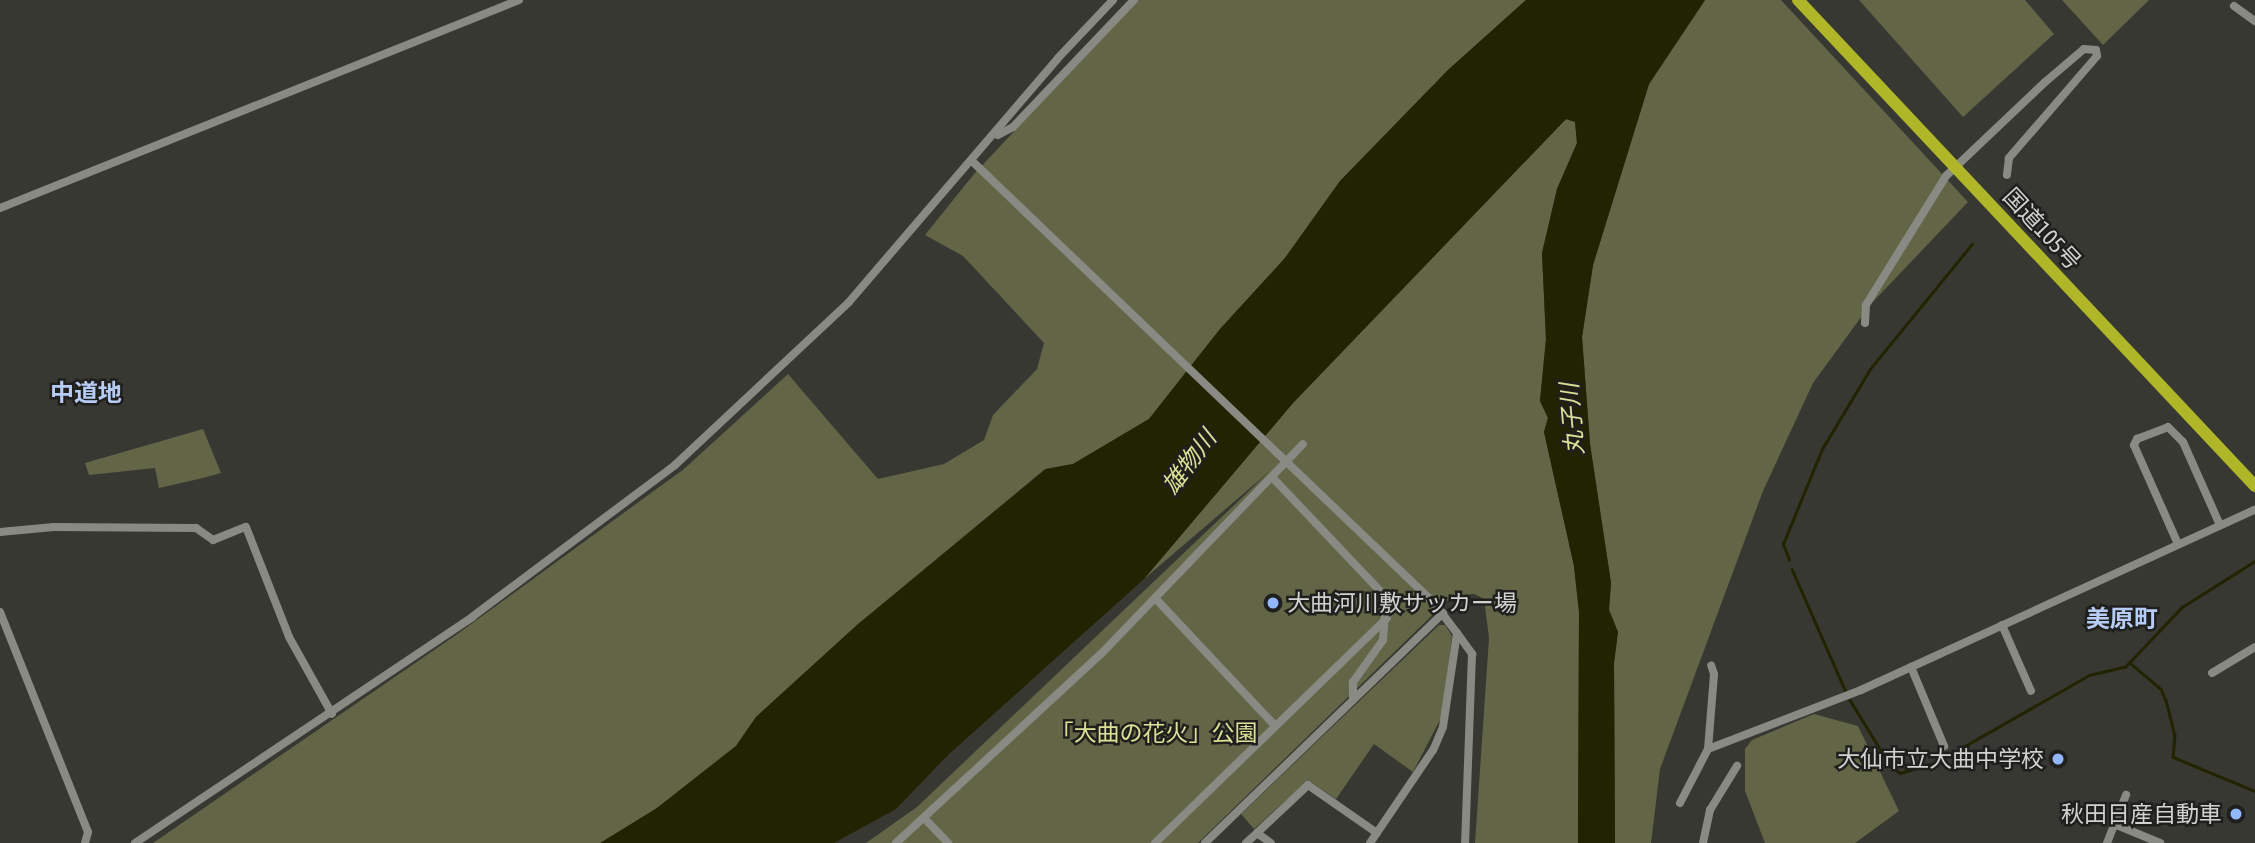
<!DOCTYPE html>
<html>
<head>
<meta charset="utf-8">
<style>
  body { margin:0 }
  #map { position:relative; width:2255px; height:843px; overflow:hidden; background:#383833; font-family:"Asap Condensed","Noto Sans JP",sans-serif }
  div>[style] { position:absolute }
  .green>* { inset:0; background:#626546 }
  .water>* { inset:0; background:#212301 }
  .stream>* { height:2.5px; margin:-1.25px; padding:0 1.25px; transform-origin:1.25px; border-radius:1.25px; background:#212301 }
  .minor>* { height:8px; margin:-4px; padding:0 4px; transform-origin:4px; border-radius:4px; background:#898a84 }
  .highway>* { height:12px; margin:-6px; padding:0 6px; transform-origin:6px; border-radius:6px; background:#afb729 }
  .dots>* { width:19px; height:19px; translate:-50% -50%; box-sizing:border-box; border:4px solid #1f1f1d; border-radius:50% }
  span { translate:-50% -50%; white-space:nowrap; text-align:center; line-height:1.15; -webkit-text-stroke:5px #1f1f1d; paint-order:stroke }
  .street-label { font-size:23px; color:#d1d2cf }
  .poi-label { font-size:23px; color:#d1d2cf }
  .left { translate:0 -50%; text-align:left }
  .right { translate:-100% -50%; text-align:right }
  .park-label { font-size:23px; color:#dbe297 }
  .neighbourhood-label { font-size:24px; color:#b7ccf4; font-weight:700 }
  .water-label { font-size:24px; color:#dae196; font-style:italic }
</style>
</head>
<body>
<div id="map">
  <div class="green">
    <i style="clip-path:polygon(1138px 0,1526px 0,1448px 70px,1340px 181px,1285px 258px,1220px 329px,1149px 419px,1073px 464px,1045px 469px,857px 625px,756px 717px,736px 746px,657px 808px,602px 843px,153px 843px,456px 635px,684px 469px,788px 374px,878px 479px,944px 464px,984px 440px,993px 415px,1037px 369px,1044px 343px,963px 256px,925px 235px,974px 174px)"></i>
    <i style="clip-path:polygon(1705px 0,1781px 0,1968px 202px,1870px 305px,1813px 383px,1763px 491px,1660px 769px,1651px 843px,1615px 843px,1614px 663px,1618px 632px,1609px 610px,1611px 583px,1590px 444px,1582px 337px,1593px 265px,1649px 84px)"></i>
    <i style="clip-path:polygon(1859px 0,2025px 0,2054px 34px,1963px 117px)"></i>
    <i style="clip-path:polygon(2062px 0,2149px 0,2103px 45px)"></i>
    <i style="clip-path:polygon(1566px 119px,1575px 122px,1577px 143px,1557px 189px,1542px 253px,1546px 339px,1540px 401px,1548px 418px,1544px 432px,1574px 566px,1579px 612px,1578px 843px,1475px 843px,1489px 638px,1484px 599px,1474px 594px,1452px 596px,1198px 843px,866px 843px,917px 807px,1270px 471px,1144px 579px,1293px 403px)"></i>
    <i style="clip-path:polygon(203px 429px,221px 473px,203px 478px,159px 488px,155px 468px,89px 475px,85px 463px)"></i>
    <i style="clip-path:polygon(1439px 625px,1445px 625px,1452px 636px,1442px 716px,1413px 772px,1374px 744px,1336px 799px,1308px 780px,1254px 829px,1241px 814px)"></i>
    <i style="clip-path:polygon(1814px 714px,1858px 726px,1899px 811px,1855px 843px,1765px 843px,1745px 791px,1745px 749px,1752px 740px)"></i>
  </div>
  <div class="water">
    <i style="clip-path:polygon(1526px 0,1705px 0,1649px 84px,1593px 265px,1582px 337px,1590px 444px,1611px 583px,1609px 610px,1618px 632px,1614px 663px,1615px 843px,1578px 843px,1579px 612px,1574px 566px,1544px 432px,1548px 418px,1540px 401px,1546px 339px,1542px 253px,1557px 189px,1577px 143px,1575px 122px,1566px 119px,1293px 403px,1144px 579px,948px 755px,896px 809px,834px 843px,600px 843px,657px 808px,736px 746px,756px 717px,857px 625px,1046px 469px,1073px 464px,1149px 419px,1220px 329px,1285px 258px,1340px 181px,1448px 70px)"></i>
  </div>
  <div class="stream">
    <i style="left:1789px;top:560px;width:17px;rotate:-111deg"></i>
    <i style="left:1783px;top:544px;width:103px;rotate:-67.7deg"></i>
    <i style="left:1822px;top:449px;width:93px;rotate:-59deg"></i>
    <i style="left:1870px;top:369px;width:161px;rotate:-50.8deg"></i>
    <i style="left:1792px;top:569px;width:132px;rotate:66.3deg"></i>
    <i style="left:2129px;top:662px;width:42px;rotate:40.2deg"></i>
    <i style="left:2161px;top:689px;width:12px;rotate:66deg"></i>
    <i style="left:2166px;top:700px;width:36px;rotate:76deg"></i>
    <i style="left:2175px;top:735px;width:22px;rotate:95deg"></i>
    <i style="left:2173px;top:757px;width:89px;rotate:22.5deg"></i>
    <i style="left:1850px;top:700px;width:76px;rotate:58.4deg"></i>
    <i style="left:1890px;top:765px;width:13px;rotate:39deg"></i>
    <i style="left:1900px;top:773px;width:36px;rotate:-16deg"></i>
    <i style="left:1935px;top:763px;width:177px;rotate:-29.7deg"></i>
    <i style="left:2089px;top:675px;width:37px;rotate:-13deg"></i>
    <i style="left:2125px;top:667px;width:83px;rotate:-46.5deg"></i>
    <i style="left:2182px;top:607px;width:86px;rotate:-32.2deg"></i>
  </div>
  <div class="minor">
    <i style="left:2234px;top:6px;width:26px;rotate:36deg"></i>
    <i style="left:998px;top:135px;width:17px;rotate:-28deg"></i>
    <i style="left:1013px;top:127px;width:175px;rotate:-46.4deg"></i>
    <i style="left:973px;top:162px;width:639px;rotate:43.73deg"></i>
    <i style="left:1435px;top:604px;width:36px;rotate:53deg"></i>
    <i style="left:1457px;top:633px;width:95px;rotate:98.5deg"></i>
    <i style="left:1443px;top:727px;width:25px;rotate:113deg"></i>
    <i style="left:1433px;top:750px;width:112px;rotate:124.1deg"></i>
    <i style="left:0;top:208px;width:559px;rotate:-21.84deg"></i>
    <i style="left:1865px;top:323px;width:18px;rotate:-87deg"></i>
    <i style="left:1866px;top:305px;width:152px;rotate:-58.2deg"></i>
    <i style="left:1946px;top:176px;width:135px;rotate:-43.5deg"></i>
    <i style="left:2044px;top:83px;width:52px;rotate:-40.4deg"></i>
    <i style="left:2084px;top:49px;width:12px;rotate:5deg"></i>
    <i style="left:2096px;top:50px;width:6px;rotate:81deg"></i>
    <i style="left:2097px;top:56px;width:135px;rotate:130.8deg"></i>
    <i style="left:2009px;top:158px;width:17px;rotate:97deg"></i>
    <i style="left:1272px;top:477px;width:166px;rotate:46.5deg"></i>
    <i style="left:1386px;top:597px;width:43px;rotate:94deg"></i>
    <i style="left:1383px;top:640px;width:52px;rotate:125.5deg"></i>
    <i style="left:1353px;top:682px;width:17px;rotate:90deg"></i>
    <i style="left:0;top:532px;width:54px;rotate:-5.3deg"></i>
    <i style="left:54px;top:527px;width:142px;rotate:0.4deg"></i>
    <i style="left:196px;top:528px;width:21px;rotate:35deg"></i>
    <i style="left:213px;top:540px;width:35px;rotate:-22deg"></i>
    <i style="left:246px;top:527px;width:118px;rotate:68.6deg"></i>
    <i style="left:289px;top:637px;width:88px;rotate:60.8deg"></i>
    <i style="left:2178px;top:544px;width:108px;rotate:-114deg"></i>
    <i style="left:2134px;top:445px;width:7px;rotate:-63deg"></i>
    <i style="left:2137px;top:439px;width:33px;rotate:-21deg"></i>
    <i style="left:2168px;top:427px;width:21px;rotate:45deg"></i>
    <i style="left:2183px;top:442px;width:91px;rotate:66deg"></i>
    <i style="left:1155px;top:598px;width:175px;rotate:46.8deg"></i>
    <i style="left:0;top:612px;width:237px;rotate:68.2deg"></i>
    <i style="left:88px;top:832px;width:11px;rotate:105deg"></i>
    <i style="left:2002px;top:625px;width:72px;rotate:66.3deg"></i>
    <i style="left:1457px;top:633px;width:26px;rotate:54deg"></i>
    <i style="left:1472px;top:654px;width:189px;rotate:92.1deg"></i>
    <i style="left:1911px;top:667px;width:86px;rotate:67.3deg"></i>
    <i style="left:2212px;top:673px;width:50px;rotate:-31.2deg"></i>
    <i style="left:1708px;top:749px;width:75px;rotate:-85.4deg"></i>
    <i style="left:1714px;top:674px;width:9px;rotate:-108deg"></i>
    <i style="left:1680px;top:803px;width:61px;rotate:-62.6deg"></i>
    <i style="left:1708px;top:749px;width:164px;rotate:-21.1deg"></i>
    <i style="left:1861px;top:690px;width:433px;rotate:-24.6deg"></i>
    <i style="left:924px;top:818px;width:35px;rotate:46deg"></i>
    <i style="left:2114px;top:824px;width:50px;rotate:22.4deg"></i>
    <i style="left:1257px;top:833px;width:70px;rotate:-43.3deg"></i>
    <i style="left:1308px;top:785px;width:84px;rotate:34.8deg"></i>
    <i style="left:135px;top:843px;width:406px;rotate:-33.8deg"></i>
    <i style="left:472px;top:617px;width:254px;rotate:-36.8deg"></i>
    <i style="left:675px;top:465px;width:238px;rotate:-43.1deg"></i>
    <i style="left:849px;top:302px;width:321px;rotate:-49.4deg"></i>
    <i style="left:1058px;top:58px;width:80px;rotate:-46.5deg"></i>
    <i style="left:896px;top:843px;width:279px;rotate:-42.7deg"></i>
    <i style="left:1101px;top:654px;width:291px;rotate:-46.1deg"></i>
    <i style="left:1155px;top:843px;width:323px;rotate:-44.1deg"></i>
    <i style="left:1205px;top:843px;width:331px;rotate:-44deg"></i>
    <i style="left:1246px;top:843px;width:15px;rotate:-42deg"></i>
    <i style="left:1257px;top:833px;width:17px;rotate:36deg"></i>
    <i style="left:1703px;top:843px;width:34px;rotate:-78deg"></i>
    <i style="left:1710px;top:810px;width:52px;rotate:-58.5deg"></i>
    <i style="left:2107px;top:843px;width:52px;rotate:-68.4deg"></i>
  </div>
  <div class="highway">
    <i style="left:1798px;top:0;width:667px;rotate:46.76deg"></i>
  </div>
  <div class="dots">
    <i style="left:1273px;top:603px;background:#93b7fd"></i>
    <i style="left:2058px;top:759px;background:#93b7fd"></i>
    <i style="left:2236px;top:814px;background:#93b7fd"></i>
  </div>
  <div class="street-label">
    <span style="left:2042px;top:229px;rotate:47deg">国道105号</span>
  </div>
  <div class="poi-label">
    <span class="left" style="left:1287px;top:603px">大曲河川敷サッカー場</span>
    <span class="right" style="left:2044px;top:759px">大仙市立大曲中学校</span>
    <span class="right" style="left:2222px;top:814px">秋田日産自動車</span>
  </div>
  <div class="park-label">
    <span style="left:1154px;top:733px">「大曲の花火」公園</span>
  </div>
  <div class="neighbourhood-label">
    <span style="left:86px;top:393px">中道地</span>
    <span style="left:2122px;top:619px">美原町</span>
  </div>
  <div class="water-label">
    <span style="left:1572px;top:419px;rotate:-95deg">丸子川</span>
    <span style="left:1189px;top:462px;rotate:-53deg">雄物川</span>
  </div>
</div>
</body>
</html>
